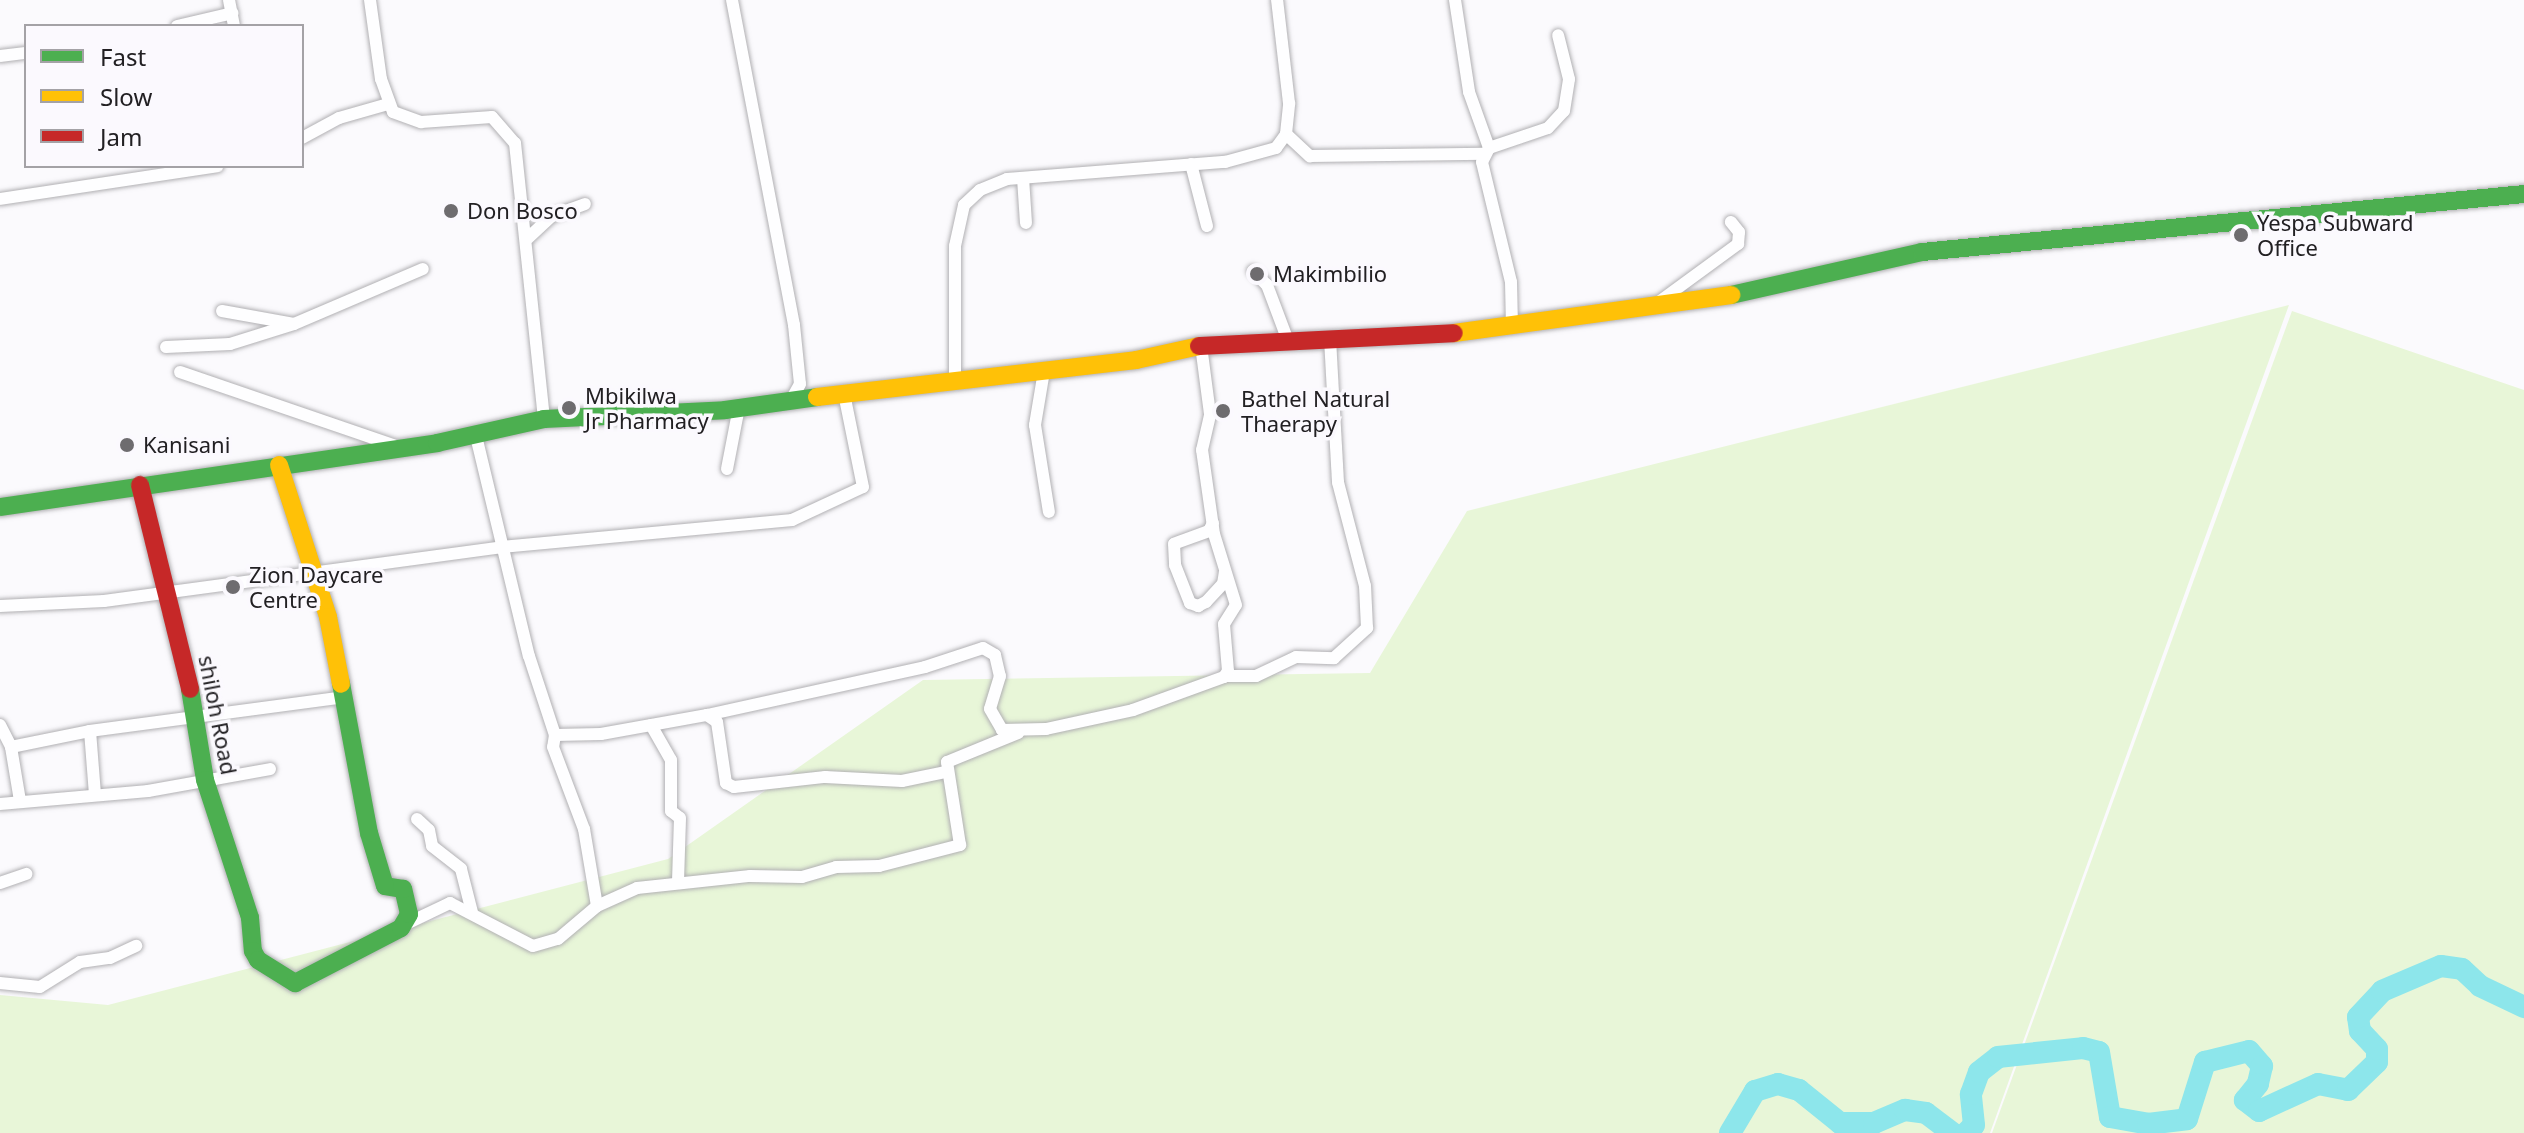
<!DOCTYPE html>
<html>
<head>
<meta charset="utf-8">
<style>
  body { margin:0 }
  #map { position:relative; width:2524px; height:1133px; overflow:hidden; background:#fbfafd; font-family:"Noto Sans",sans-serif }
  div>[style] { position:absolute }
  .green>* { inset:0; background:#e8f6d8 }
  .river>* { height:22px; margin:-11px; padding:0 11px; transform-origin:11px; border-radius:11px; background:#8de6eb }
  .roads { filter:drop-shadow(0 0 2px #b1b0b3) drop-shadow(0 0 2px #b1b0b3) }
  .street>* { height:12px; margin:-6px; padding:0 6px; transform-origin:6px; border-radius:6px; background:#fefeff }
  .fast>* { height:18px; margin:-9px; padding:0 9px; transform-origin:9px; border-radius:9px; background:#4caf50 }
  .slow>* { height:18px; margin:-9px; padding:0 9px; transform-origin:9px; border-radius:9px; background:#ffc107 }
  .jam>* { height:18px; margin:-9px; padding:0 9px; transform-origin:9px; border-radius:9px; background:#c62828 }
  .dots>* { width:22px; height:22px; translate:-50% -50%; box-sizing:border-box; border:4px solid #fbf9fe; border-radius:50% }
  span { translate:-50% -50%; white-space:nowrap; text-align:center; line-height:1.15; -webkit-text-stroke:7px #fbf9fe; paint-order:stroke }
  .poi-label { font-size:22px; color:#222023 }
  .left { translate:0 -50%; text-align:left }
  .street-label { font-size:22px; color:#222023 }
  .legend { position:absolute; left:24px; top:24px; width:280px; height:144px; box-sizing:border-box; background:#fbf9fe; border:2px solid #a4a2a6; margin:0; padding:10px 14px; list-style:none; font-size:24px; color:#222023 }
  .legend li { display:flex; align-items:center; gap:16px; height:40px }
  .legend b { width:40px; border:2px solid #a4a2a6 }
</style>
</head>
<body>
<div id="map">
  <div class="green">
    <i style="clip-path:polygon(2289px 305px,1990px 1133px,0 1133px,0 995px,108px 1005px,668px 859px,923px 680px,1370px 673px,1467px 511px)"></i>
    <i style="clip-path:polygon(2292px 311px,2524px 390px,2524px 1133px,1992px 1133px)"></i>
  </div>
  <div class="river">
    <i style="left:1730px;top:1133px;width:49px;rotate:-59.2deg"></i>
    <i style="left:1755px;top:1091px;width:24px;rotate:-17deg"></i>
    <i style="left:1778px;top:1084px;width:22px;rotate:16deg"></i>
    <i style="left:1799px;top:1090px;width:53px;rotate:38.8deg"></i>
    <i style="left:1840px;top:1123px;width:34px"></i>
    <i style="left:1874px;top:1123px;width:34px;rotate:-23deg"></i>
    <i style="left:1905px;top:1110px;width:21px;rotate:8deg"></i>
    <i style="left:1926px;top:1113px;width:34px;rotate:37deg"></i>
    <i style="left:1966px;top:1133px;width:11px;rotate:-45deg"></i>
    <i style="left:1974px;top:1125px;width:31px;rotate:-96deg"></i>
    <i style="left:1971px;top:1094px;width:23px;rotate:-70deg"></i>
    <i style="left:1979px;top:1072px;width:24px;rotate:-38deg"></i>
    <i style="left:1998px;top:1057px;width:85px;rotate:-6deg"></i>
    <i style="left:2083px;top:1048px;width:16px;rotate:14deg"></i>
    <i style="left:2099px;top:1052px;width:66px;rotate:80.4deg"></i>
    <i style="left:2110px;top:1117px;width:39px;rotate:10deg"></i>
    <i style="left:2148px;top:1124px;width:39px;rotate:-7deg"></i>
    <i style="left:2187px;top:1119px;width:60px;rotate:-72.5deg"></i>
    <i style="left:2205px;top:1062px;width:45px;rotate:-14deg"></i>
    <i style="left:2249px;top:1051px;width:20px;rotate:49deg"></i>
    <i style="left:2262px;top:1066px;width:18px;rotate:103deg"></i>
    <i style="left:2258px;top:1084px;width:21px;rotate:129deg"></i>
    <i style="left:2245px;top:1100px;width:18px;rotate:38deg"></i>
    <i style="left:2259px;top:1111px;width:65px;rotate:-24.6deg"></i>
    <i style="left:2318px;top:1084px;width:31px;rotate:11deg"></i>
    <i style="left:2348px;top:1090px;width:40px;rotate:-44deg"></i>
    <i style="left:2377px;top:1062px;width:13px;rotate:-90deg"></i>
    <i style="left:2377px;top:1049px;width:25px;rotate:-133deg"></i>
    <i style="left:2360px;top:1031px;width:14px;rotate:-98deg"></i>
    <i style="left:2358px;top:1017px;width:35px;rotate:-47deg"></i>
    <i style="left:2382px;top:991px;width:64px;rotate:-23deg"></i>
    <i style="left:2441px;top:966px;width:21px;rotate:8deg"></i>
    <i style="left:2462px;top:969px;width:25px;rotate:43deg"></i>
    <i style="left:2480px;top:986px;width:49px;rotate:25.5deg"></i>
  </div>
  <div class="roads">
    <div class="street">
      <i style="left:229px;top:0;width:26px;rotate:79deg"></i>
      <i style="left:370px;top:0;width:80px;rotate:82.1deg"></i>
      <i style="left:381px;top:79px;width:35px;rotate:70deg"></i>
      <i style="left:393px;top:112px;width:30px;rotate:20deg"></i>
      <i style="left:421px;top:122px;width:71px;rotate:-4deg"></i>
      <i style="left:492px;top:117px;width:35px;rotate:49deg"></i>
      <i style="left:515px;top:143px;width:278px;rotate:84deg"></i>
      <i style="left:732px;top:0;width:331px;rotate:79.2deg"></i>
      <i style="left:794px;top:325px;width:59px;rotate:84.2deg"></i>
      <i style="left:800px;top:384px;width:18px;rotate:119deg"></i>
      <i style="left:1455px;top:0;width:93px;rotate:81.3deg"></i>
      <i style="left:1469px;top:92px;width:59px;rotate:70.3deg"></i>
      <i style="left:177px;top:26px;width:57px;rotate:-13.1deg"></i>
      <i style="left:0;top:56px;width:26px;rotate:-7deg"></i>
      <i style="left:1286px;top:134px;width:33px;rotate:43deg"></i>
      <i style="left:1310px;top:156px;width:175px;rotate:-0.7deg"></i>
      <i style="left:302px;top:138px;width:42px;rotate:-28.4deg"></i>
      <i style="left:339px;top:118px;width:51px;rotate:-15.9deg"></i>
      <i style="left:1191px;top:164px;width:64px;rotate:75.5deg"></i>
      <i style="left:1023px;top:178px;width:45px;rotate:86.2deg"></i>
      <i style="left:0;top:199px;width:220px;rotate:-8.6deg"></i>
      <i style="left:528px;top:238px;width:33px;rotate:-43deg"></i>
      <i style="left:552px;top:216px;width:35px;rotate:-20deg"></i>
      <i style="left:1253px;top:271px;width:20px;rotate:45deg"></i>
      <i style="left:1267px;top:285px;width:60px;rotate:69.4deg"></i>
      <i style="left:1656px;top:304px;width:102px;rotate:-36.2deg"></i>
      <i style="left:1738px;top:244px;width:12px;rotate:-85deg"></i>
      <i style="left:1739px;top:232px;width:13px;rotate:-129deg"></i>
      <i style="left:222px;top:311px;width:73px;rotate:10.2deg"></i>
      <i style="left:294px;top:324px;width:140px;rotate:-23.1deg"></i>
      <i style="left:1512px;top:326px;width:44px;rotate:-91.3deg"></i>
      <i style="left:1511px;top:282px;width:123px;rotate:-103.6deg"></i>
      <i style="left:1482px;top:162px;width:16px;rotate:-63deg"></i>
      <i style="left:1489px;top:148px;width:62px;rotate:-18.7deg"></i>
      <i style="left:1548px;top:128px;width:23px;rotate:-47deg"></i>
      <i style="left:1564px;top:111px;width:32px;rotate:-81deg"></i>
      <i style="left:1569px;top:79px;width:45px;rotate:-104deg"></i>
      <i style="left:166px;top:347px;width:64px;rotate:-2.7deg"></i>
      <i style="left:230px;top:344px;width:67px;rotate:-17.4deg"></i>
      <i style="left:1044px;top:371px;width:55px;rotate:99.5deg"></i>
      <i style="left:1035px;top:425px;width:88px;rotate:80.9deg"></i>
      <i style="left:180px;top:372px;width:228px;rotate:18.9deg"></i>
      <i style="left:955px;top:378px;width:132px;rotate:-90deg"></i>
      <i style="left:955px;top:246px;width:42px;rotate:-77.6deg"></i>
      <i style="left:964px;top:205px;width:22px;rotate:-43deg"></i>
      <i style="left:980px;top:190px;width:29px;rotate:-22deg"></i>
      <i style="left:1007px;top:179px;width:219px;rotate:-4.5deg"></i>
      <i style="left:1225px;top:162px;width:53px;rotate:-15.4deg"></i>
      <i style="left:1276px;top:148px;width:17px;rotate:-54deg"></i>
      <i style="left:1286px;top:134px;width:31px;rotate:-84deg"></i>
      <i style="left:1289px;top:103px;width:104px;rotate:-96.6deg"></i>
      <i style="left:476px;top:436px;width:226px;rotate:76.5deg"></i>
      <i style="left:529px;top:656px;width:83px;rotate:71.8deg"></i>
      <i style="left:555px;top:735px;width:12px;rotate:99deg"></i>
      <i style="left:553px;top:747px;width:88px;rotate:69.3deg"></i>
      <i style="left:584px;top:829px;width:78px;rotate:80.4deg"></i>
      <i style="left:727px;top:469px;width:63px;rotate:-79deg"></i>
      <i style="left:1213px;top:523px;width:9px;rotate:117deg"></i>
      <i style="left:1209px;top:531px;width:37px;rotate:160deg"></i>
      <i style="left:1174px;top:544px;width:21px;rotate:87deg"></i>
      <i style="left:1175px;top:565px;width:41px;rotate:68.5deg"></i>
      <i style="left:1190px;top:603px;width:9px;rotate:21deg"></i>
      <i style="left:1198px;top:606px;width:9px;rotate:-27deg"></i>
      <i style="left:1206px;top:602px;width:25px;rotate:-47deg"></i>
      <i style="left:1223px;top:584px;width:13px;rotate:-81deg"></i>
      <i style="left:0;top:606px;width:104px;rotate:-2.8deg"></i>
      <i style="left:104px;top:601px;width:402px;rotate:-7.7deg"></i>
      <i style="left:502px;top:547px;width:291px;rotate:-5.3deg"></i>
      <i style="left:792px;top:520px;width:78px;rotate:-24.9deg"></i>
      <i style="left:863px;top:487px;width:95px;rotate:-101.5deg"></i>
      <i style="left:1225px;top:676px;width:31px"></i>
      <i style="left:1256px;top:676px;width:44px;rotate:-25.4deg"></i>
      <i style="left:1296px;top:657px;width:38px;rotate:2deg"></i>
      <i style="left:1334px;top:658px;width:45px;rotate:-42.3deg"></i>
      <i style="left:1367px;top:628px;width:42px;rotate:-92.7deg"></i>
      <i style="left:1365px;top:586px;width:107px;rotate:-104.6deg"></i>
      <i style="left:1338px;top:482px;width:143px;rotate:-93.2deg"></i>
      <i style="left:707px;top:715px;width:12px;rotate:35deg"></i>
      <i style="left:717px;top:722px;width:62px;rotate:81.6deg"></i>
      <i style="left:726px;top:783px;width:9px;rotate:27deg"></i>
      <i style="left:734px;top:787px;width:92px;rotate:-6.3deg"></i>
      <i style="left:825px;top:777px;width:77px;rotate:3deg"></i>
      <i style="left:902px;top:781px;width:45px;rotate:-11.6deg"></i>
      <i style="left:0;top:725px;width:25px;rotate:63deg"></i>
      <i style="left:11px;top:747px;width:55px;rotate:80.5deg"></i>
      <i style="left:651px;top:725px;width:40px;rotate:60.3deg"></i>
      <i style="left:671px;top:760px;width:51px;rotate:90deg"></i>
      <i style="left:671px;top:811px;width:11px;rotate:38deg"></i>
      <i style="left:680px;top:818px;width:65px;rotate:91.8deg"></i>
      <i style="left:90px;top:731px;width:64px;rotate:85.5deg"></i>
      <i style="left:555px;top:735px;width:46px;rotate:-1.2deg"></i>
      <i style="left:601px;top:734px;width:108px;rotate:-10.2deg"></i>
      <i style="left:707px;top:715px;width:223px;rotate:-12.4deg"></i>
      <i style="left:925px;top:667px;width:61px;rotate:-18.1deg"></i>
      <i style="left:983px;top:648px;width:14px;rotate:30deg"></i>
      <i style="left:995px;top:655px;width:22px;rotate:77deg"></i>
      <i style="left:1000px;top:676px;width:34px;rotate:107deg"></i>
      <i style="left:990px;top:709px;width:24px;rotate:60deg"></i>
      <i style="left:1002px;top:730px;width:44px;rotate:-1.3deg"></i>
      <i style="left:1046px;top:729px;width:89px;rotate:-12.3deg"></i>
      <i style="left:1133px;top:710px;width:97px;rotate:-19.9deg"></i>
      <i style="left:1224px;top:677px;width:7px;rotate:-56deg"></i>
      <i style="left:1228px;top:671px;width:47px;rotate:-94.9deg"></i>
      <i style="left:1224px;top:624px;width:22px;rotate:-58deg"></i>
      <i style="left:1236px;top:605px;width:74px;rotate:-107.2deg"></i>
      <i style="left:1214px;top:534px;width:85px;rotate:-98.1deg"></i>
      <i style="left:1202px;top:450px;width:37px;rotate:-77deg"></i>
      <i style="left:1210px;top:414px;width:69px;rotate:-97.5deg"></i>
      <i style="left:11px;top:747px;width:81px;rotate:-11.4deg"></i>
      <i style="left:90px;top:731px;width:257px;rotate:-7.6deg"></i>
      <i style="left:0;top:804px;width:149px;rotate:-5deg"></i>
      <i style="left:148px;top:791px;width:124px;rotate:-10.2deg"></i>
      <i style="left:417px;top:819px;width:16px;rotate:43deg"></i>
      <i style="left:429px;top:830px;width:16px;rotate:79deg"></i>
      <i style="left:432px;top:846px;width:37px;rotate:38deg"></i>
      <i style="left:461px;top:869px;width:44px;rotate:75.7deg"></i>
      <i style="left:0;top:883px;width:28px;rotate:-19deg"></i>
      <i style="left:406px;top:924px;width:49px;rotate:-25.5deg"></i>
      <i style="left:450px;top:903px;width:93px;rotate:27.4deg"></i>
      <i style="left:533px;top:946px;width:26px;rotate:-16deg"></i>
      <i style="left:558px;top:939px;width:51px;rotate:-40.2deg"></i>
      <i style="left:597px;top:906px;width:44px;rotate:-24.2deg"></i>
      <i style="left:637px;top:888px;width:114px;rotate:-6.1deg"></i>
      <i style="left:750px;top:876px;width:52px;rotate:1.1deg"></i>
      <i style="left:802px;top:877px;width:35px;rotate:-16deg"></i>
      <i style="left:836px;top:867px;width:43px;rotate:-1.3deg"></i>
      <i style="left:879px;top:866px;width:84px;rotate:-14.5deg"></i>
      <i style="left:960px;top:845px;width:84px;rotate:-98.9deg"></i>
      <i style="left:947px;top:762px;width:77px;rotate:-22.2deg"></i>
      <i style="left:0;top:983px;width:40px;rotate:5.7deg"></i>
      <i style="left:40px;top:987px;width:47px;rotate:-32deg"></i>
      <i style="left:80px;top:962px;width:30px;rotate:-8deg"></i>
      <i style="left:110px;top:958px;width:29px;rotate:-25deg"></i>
    </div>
    <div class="fast">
      <i style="left:1731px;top:295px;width:196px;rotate:-12.7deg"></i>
      <i style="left:1922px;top:252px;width:605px;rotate:-5.5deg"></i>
      <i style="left:0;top:507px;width:442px;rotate:-8.3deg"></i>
      <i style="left:437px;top:443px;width:110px;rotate:-12.6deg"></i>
      <i style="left:544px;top:419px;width:181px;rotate:-2.8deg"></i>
      <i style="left:725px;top:410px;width:93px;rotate:-8deg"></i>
      <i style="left:190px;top:689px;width:92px;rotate:80.6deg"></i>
      <i style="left:205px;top:780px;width:145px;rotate:71.9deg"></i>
      <i style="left:250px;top:918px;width:33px;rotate:85deg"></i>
      <i style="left:253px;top:951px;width:10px;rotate:61deg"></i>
      <i style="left:258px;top:960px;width:44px;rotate:31.9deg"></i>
      <i style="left:295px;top:983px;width:119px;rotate:-27.4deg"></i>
      <i style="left:401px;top:928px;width:16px;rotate:-60deg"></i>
      <i style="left:409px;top:914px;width:26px;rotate:-103deg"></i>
      <i style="left:403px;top:889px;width:18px;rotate:-171deg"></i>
      <i style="left:385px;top:886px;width:55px;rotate:-106.8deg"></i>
      <i style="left:369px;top:833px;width:152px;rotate:-100.6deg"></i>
    </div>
    <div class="slow">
      <i style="left:1454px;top:333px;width:280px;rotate:-7.8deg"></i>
      <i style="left:817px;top:397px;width:321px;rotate:-6.6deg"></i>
      <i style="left:1136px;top:360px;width:65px;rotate:-12.5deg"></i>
      <i style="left:279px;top:465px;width:160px;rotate:72.1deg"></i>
      <i style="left:328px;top:617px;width:68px;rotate:79deg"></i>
    </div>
    <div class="jam">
      <i style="left:1199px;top:346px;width:255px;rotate:-2.9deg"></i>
      <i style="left:140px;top:485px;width:210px;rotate:76.2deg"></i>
    </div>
  </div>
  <div class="dots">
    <i style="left:451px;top:211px;background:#6e6c6f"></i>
    <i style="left:2241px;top:235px;background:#6e6c6f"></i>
    <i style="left:1257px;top:274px;background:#6e6c6f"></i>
    <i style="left:569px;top:408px;background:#6e6c6f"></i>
    <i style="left:1223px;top:411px;background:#6e6c6f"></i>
    <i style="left:127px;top:445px;background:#6e6c6f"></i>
    <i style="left:233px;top:587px;background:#6e6c6f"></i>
  </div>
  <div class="poi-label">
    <span class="left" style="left:467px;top:211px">Don Bosco</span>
    <span class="left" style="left:2257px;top:235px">Yespa Subward<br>Office</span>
    <span class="left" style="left:1273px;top:274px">Makimbilio</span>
    <span class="left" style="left:585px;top:408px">Mbikilwa<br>Jr Pharmacy</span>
    <span class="left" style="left:1241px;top:411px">Bathel Natural<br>Thaerapy</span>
    <span class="left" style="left:143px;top:445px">Kanisani</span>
    <span class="left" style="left:249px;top:587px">Zion Daycare<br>Centre</span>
  </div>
  <div class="street-label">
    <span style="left:218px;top:715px;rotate:79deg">shiloh Road</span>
  </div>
  <ul class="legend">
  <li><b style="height:10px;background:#4caf50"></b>Fast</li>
  <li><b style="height:10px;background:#ffc107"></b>Slow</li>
  <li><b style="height:10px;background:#c62828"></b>Jam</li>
  </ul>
</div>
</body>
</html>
